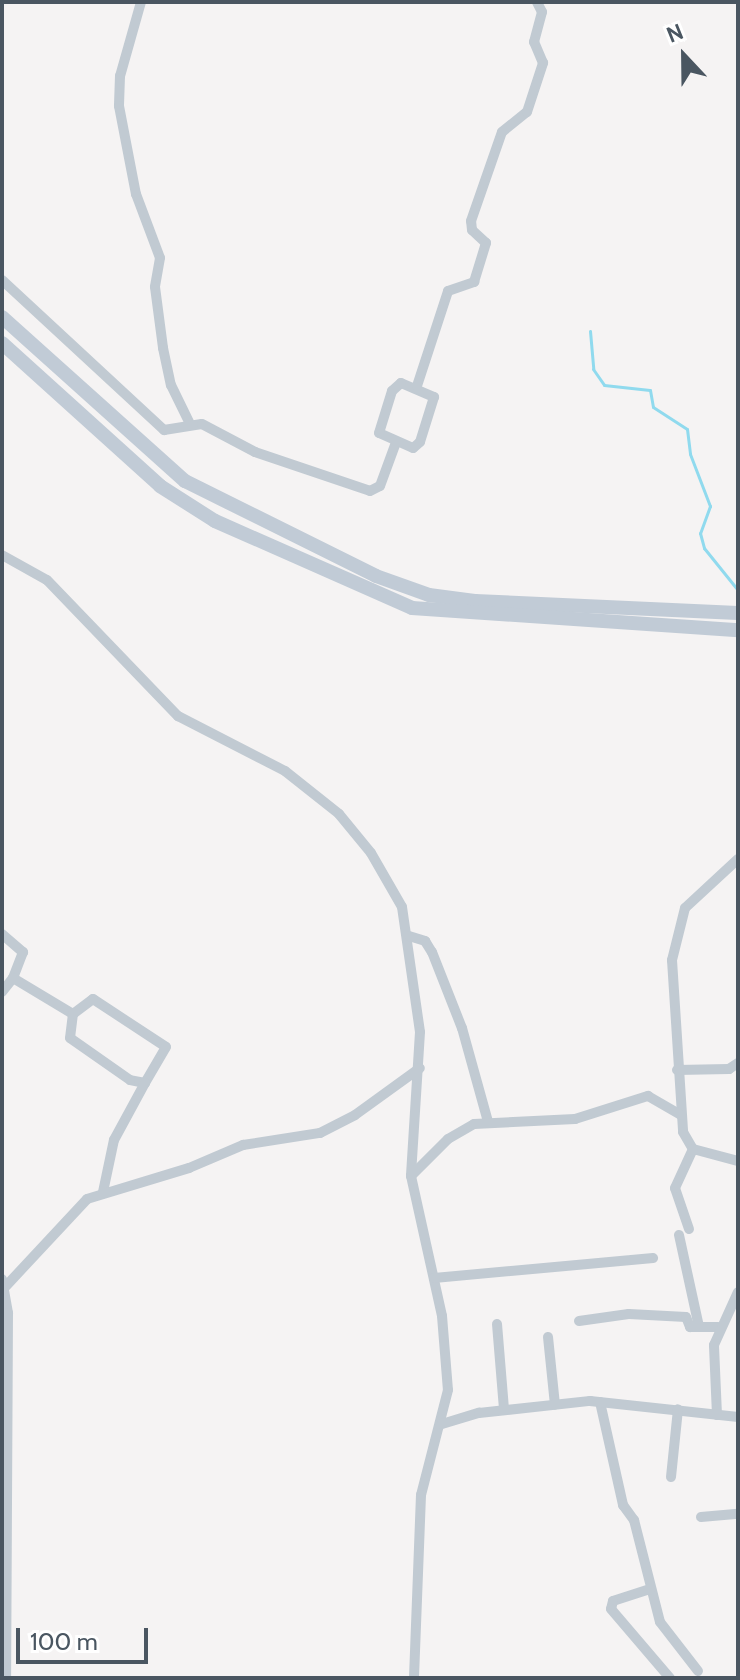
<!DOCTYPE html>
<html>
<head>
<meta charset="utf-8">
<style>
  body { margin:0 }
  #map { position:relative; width:740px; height:1680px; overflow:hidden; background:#f5f3f3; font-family:Cabin,sans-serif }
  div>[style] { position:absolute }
  .stream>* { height:3px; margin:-1.5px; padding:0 1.5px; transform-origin:1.5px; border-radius:1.5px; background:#90daee }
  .minor>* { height:10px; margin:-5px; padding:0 5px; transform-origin:5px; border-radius:5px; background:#c1cad2 }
  .secondary>* { height:14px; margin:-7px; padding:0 7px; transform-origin:7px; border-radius:7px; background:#c1cbd6 }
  span { translate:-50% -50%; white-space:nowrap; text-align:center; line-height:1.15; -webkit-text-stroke:7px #fff; paint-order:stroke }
  .frame { position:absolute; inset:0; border:4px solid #4a5661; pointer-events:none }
  .north { position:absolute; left:644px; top:16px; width:80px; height:80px; -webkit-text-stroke:6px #fff; paint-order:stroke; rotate:338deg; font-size:22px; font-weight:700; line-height:32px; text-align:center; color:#4a5661 }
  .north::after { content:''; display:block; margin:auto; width:28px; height:36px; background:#4a5661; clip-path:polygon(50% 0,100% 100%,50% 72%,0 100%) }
  .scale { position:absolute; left:16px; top:1628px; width:132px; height:36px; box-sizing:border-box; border:4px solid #4a5661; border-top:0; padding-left:10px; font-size:24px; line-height:28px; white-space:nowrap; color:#4a5661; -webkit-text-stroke:6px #fff; paint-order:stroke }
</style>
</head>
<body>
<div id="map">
  <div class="stream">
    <i style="left:590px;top:331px;width:38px;rotate:85deg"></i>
    <i style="left:593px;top:369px;width:19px;rotate:55deg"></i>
    <i style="left:604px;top:385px;width:46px;rotate:6.2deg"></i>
    <i style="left:650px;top:390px;width:17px;rotate:80deg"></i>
    <i style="left:653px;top:407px;width:40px;rotate:32.9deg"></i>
    <i style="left:687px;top:429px;width:25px;rotate:83deg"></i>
    <i style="left:690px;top:454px;width:56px;rotate:69deg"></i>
    <i style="left:710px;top:506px;width:29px;rotate:110deg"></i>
    <i style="left:700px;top:533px;width:16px;rotate:75deg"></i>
    <i style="left:704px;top:548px;width:53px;rotate:51.2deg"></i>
  </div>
  <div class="minor">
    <i style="left:141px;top:2px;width:77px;rotate:105.8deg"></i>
    <i style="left:120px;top:76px;width:30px;rotate:92deg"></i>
    <i style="left:119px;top:106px;width:90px;rotate:79.1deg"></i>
    <i style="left:136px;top:194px;width:68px;rotate:69.4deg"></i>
    <i style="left:160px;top:258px;width:29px;rotate:100deg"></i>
    <i style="left:155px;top:287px;width:62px;rotate:82.5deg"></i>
    <i style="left:163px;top:348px;width:38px;rotate:78deg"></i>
    <i style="left:171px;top:385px;width:43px;rotate:64deg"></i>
    <i style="left:2px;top:280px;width:221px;rotate:42.8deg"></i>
    <i style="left:164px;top:430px;width:38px;rotate:-9deg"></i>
    <i style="left:202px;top:424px;width:60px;rotate:27.8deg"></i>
    <i style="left:255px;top:452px;width:121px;rotate:18.7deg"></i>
    <i style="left:370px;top:491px;width:11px;rotate:-27deg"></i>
    <i style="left:380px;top:486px;width:44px;rotate:-69.9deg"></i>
    <i style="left:401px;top:383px;width:36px;rotate:23deg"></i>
    <i style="left:434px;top:397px;width:47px;rotate:107.3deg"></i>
    <i style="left:420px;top:442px;width:9px;rotate:139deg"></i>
    <i style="left:413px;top:448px;width:37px;rotate:-156deg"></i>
    <i style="left:379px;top:433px;width:44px;rotate:-72.8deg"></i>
    <i style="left:392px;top:391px;width:12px;rotate:-42deg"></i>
    <i style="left:417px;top:386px;width:100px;rotate:-71.9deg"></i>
    <i style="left:448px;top:291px;width:28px;rotate:-19deg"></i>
    <i style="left:474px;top:282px;width:41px;rotate:-72.9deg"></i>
    <i style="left:486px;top:243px;width:19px;rotate:-137deg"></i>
    <i style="left:472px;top:230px;width:9px;rotate:-96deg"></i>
    <i style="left:471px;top:221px;width:94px;rotate:-70.8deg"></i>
    <i style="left:502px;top:132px;width:32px;rotate:-39deg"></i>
    <i style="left:527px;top:112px;width:52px;rotate:-71.9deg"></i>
    <i style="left:543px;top:63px;width:23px;rotate:-113deg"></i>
    <i style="left:534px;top:42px;width:31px;rotate:-75deg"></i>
    <i style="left:542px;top:12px;width:11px;rotate:-117deg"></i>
    <i style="left:2px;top:555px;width:51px;rotate:29.1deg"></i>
    <i style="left:47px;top:580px;width:189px;rotate:46.1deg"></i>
    <i style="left:178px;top:716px;width:120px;rotate:27.2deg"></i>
    <i style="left:285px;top:771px;width:69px;rotate:38.5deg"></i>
    <i style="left:339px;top:814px;width:50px;rotate:50.6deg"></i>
    <i style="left:371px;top:853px;width:62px;rotate:60.1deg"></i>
    <i style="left:402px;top:907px;width:126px;rotate:81.8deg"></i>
    <i style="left:420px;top:1032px;width:144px;rotate:93.6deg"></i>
    <i style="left:411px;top:1176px;width:143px;rotate:77.5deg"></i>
    <i style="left:442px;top:1316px;width:74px;rotate:85.4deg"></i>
    <i style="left:448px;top:1390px;width:108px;rotate:104.4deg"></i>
    <i style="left:421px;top:1495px;width:183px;rotate:92.2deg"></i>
    <i style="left:738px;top:859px;width:72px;rotate:137.2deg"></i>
    <i style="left:685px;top:908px;width:54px;rotate:104deg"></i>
    <i style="left:672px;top:960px;width:172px;rotate:86.3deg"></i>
    <i style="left:683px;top:1132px;width:20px;rotate:60deg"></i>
    <i style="left:693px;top:1149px;width:47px;rotate:14.9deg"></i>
    <i style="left:2px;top:934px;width:28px;rotate:41deg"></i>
    <i style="left:23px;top:952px;width:28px;rotate:111deg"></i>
    <i style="left:409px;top:936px;width:17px;rotate:17deg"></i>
    <i style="left:425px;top:941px;width:13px;rotate:58deg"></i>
    <i style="left:432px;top:952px;width:82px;rotate:68.5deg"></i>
    <i style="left:462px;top:1028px;width:98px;rotate:74.5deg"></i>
    <i style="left:2px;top:992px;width:18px;rotate:-52deg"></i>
    <i style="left:13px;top:978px;width:70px;rotate:31deg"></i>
    <i style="left:93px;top:999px;width:87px;rotate:33.3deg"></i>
    <i style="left:166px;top:1047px;width:42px;rotate:120.3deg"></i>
    <i style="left:145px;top:1083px;width:15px;rotate:-169deg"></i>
    <i style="left:130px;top:1080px;width:73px;rotate:-145deg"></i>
    <i style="left:70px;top:1038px;width:24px;rotate:-83deg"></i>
    <i style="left:73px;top:1014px;width:25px;rotate:-37deg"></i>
    <i style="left:677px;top:1070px;width:52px;rotate:-1.1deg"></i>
    <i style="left:729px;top:1069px;width:11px;rotate:-34deg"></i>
    <i style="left:411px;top:1176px;width:52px;rotate:-45deg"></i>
    <i style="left:448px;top:1139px;width:30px;rotate:-30deg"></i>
    <i style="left:474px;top:1124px;width:101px;rotate:-2.8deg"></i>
    <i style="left:575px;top:1119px;width:77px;rotate:-17.5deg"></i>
    <i style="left:648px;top:1096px;width:38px;rotate:30deg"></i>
    <i style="left:103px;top:1192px;width:53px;rotate:-78.1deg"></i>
    <i style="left:114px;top:1140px;width:65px;rotate:-61.5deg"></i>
    <i style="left:689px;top:1229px;width:43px;rotate:-108.9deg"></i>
    <i style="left:675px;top:1188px;width:43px;rotate:-65.2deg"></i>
    <i style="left:679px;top:1235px;width:94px;rotate:77.7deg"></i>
    <i style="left:434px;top:1278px;width:220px;rotate:-5.2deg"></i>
    <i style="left:2px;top:1279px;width:35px;rotate:80deg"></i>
    <i style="left:8px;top:1313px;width:365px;rotate:90.3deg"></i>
    <i style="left:6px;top:1286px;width:119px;rotate:-47deg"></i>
    <i style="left:87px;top:1199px;width:107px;rotate:-16.9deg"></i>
    <i style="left:189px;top:1168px;width:59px;rotate:-23.1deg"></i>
    <i style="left:243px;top:1145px;width:78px;rotate:-8.9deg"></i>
    <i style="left:320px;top:1133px;width:39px;rotate:-27deg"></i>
    <i style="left:355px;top:1115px;width:80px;rotate:-35.9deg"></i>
    <i style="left:579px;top:1321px;width:50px;rotate:-8deg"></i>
    <i style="left:629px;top:1314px;width:57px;rotate:3deg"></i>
    <i style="left:686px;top:1317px;width:11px;rotate:68deg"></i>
    <i style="left:690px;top:1327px;width:28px"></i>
    <i style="left:497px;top:1324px;width:86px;rotate:85.3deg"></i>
    <i style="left:548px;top:1337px;width:68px;rotate:84.1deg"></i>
    <i style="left:600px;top:1402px;width:106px;rotate:77.4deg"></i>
    <i style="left:623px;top:1505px;width:19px;rotate:54deg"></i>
    <i style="left:634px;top:1520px;width:105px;rotate:75.7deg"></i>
    <i style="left:660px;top:1622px;width:62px;rotate:52.2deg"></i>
    <i style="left:717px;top:1415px;width:70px;rotate:-92.5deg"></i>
    <i style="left:714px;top:1345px;width:58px;rotate:-65.6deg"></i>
    <i style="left:442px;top:1424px;width:39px;rotate:-17deg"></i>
    <i style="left:479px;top:1413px;width:112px;rotate:-6.2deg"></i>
    <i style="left:590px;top:1401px;width:149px;rotate:6.2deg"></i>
    <i style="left:671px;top:1477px;width:68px;rotate:-84.1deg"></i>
    <i style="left:701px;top:1517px;width:37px;rotate:-5deg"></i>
    <i style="left:650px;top:1589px;width:39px;rotate:162deg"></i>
    <i style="left:613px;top:1601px;width:8px;rotate:104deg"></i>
    <i style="left:611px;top:1609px;width:91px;rotate:49.5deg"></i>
  </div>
  <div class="secondary">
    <i style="left:2px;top:317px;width:246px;rotate:41.9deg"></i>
    <i style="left:185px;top:481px;width:213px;rotate:26.4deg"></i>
    <i style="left:376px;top:576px;width:56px;rotate:19.7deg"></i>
    <i style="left:429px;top:595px;width:46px;rotate:7.4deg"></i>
    <i style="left:475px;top:601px;width:263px;rotate:2.6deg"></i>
    <i style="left:2px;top:343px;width:213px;rotate:42.1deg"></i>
    <i style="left:160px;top:486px;width:65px;rotate:32.5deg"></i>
    <i style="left:215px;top:521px;width:215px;rotate:23.8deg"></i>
    <i style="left:412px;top:608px;width:327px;rotate:3.9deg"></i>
  </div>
  <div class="frame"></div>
  <div class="north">N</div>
  <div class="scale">100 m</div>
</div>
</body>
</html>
